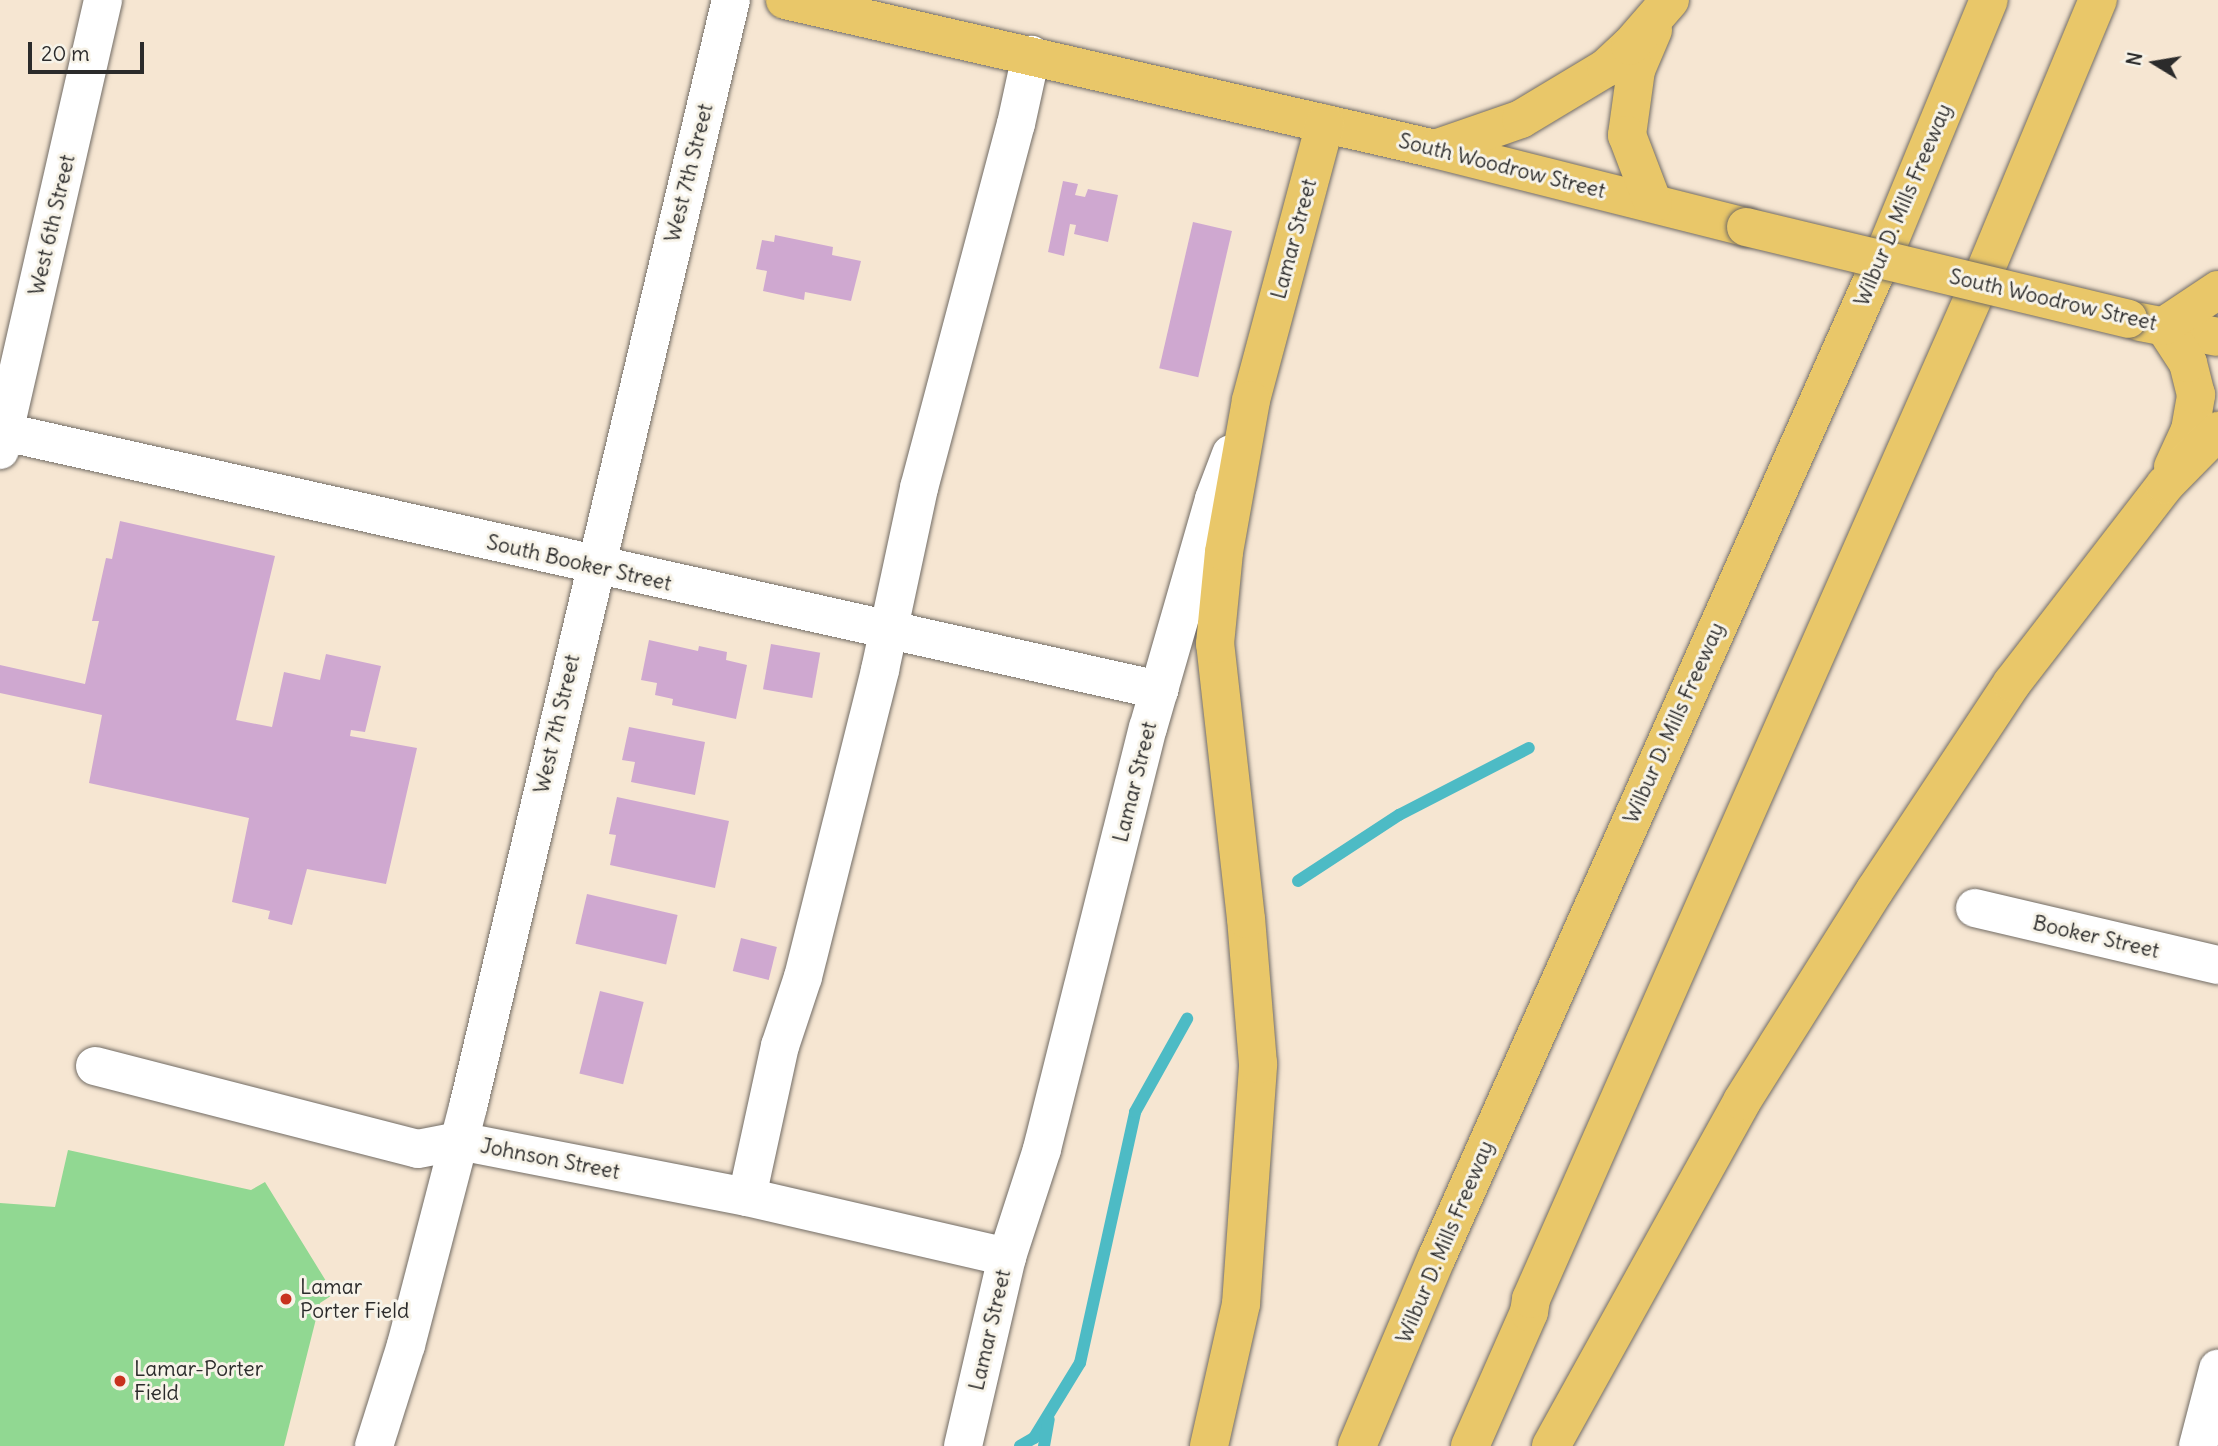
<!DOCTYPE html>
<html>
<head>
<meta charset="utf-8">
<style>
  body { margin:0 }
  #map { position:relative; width:2218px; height:1446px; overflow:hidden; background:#f6e6d2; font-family:Delius,sans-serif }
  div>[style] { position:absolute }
  .green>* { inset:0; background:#91d892 }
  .stream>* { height:12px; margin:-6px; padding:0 6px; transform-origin:6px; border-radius:6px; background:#4dbbc5 }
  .building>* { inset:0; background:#cfa8d0; transform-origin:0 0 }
  .roads { filter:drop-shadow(0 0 2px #726c65) drop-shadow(0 0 2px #726c65) }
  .minor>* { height:38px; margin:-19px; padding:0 19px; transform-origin:19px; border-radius:19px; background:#fff }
  .major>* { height:38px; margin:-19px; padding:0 19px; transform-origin:19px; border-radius:19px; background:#e9c769 }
  .highway>* { height:38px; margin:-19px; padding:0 19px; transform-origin:19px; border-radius:19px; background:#e9c769 }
  .bridges { filter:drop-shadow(0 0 2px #726c65) drop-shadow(0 0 2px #726c65) }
  .major-bridge>* { height:38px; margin:-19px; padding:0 19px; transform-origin:19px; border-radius:19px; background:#e9c769 }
  .dots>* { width:19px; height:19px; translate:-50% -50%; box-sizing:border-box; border:4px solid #f7f3e8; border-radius:50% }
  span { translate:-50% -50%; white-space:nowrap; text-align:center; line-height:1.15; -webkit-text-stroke:6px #f7f3e8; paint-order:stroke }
  .street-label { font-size:21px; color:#2b2b2b }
  .poi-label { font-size:21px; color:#2b2b2b }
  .left { translate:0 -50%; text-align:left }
  .north { position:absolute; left:2120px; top:28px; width:70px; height:70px; -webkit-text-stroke:5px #f7f3e8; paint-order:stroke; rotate:281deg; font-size:19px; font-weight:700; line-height:28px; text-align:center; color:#2b2b2b }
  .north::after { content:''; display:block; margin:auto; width:24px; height:32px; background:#2b2b2b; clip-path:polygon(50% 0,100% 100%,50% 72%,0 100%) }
  .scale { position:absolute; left:28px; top:42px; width:116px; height:32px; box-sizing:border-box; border:4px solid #2b2b2b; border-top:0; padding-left:9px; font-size:21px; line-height:24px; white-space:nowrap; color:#2b2b2b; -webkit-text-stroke:5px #f7f3e8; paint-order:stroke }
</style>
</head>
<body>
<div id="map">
  <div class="green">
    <i style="clip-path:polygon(68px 1150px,251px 1190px,265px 1182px,334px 1294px,320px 1303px,284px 1446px,0 1446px,0 1203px,55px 1207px)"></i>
  </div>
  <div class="stream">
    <i style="left:1298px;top:881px;width:121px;rotate:-33.2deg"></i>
    <i style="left:1399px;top:815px;width:146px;rotate:-27.3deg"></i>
    <i style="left:1020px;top:1446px;width:16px;rotate:-30deg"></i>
    <i style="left:1034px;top:1438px;width:88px;rotate:-58.5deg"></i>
    <i style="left:1080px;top:1363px;width:257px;rotate:-77.6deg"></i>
    <i style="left:1135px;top:1112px;width:107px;rotate:-60.8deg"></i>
    <i style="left:1044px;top:1446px;width:27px;rotate:-80deg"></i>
  </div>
  <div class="building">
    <i style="clip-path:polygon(1063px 181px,1078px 184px,1075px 195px,1085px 197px,1088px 189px,1118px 195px,1108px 242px,1074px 234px,1076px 225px,1070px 224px,1064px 256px,1048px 252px)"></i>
    <i style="left:1193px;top:222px;width:40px;height:150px;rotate:13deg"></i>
    <i style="clip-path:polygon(775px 235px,833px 247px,832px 255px,861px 261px,851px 301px,805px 292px,804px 300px,763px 291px,767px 271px,756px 269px,762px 240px,774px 242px)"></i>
    <i style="clip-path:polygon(120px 521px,275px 556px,236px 720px,272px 727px,284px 672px,320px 680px,326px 654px,381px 666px,365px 732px,351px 730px,350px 736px,417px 748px,386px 884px,307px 869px,292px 925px,268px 919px,270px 911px,232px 902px,249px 818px,89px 783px,102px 715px,0 693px,0 665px,85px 684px,99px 621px,92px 621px,106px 558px,112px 559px)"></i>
    <i style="clip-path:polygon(649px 640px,698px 651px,699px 646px,727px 652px,726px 660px,747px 665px,736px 719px,672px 705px,673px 699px,655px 695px,657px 683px,641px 680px)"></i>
    <i style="left:771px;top:644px;width:50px;height:46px;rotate:10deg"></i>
    <i style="clip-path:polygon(629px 727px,705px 742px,695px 795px,631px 782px,635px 762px,622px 760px)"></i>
    <i style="clip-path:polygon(617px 797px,729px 821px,715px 888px,610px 865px,616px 835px,609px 834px)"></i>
    <i style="left:587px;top:894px;width:93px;height:51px;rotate:13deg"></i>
    <i style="left:741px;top:938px;width:37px;height:34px;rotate:14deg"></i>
    <i style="left:600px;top:991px;width:45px;height:85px;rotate:14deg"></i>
  </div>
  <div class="roads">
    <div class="minor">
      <i style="left:0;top:431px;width:1188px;rotate:12.6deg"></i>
      <i style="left:0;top:450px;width:462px;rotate:-77.1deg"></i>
      <i style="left:1975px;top:908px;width:250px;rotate:13.2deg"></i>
      <i style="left:95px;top:1066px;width:333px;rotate:14.4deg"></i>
      <i style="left:418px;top:1149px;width:42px;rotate:-11deg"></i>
      <i style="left:459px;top:1141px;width:293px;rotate:11deg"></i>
      <i style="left:747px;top:1197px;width:267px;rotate:13deg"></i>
      <i style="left:747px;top:1197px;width:155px;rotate:-77.7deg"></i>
      <i style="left:780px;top:1046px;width:73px;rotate:-71.6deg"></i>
      <i style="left:803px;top:977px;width:317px;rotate:-75.9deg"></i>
      <i style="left:880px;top:670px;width:186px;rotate:-77.9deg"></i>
      <i style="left:919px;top:488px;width:377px;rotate:-75.1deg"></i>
      <i style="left:1016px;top:124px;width:71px;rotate:-77.7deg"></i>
      <i style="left:374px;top:1446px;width:106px;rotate:-72.4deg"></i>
      <i style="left:406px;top:1345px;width:246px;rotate:-75.4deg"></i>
      <i style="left:468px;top:1107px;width:1138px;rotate:-76.64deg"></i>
      <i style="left:963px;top:1446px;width:194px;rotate:-76.9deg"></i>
      <i style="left:1007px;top:1257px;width:114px;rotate:-72deg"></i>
      <i style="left:1042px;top:1149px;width:434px;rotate:-75.9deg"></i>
      <i style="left:1148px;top:728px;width:238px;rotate:-73.9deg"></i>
      <i style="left:1214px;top:499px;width:48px;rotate:-69.3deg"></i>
      <i style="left:2198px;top:1446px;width:80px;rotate:-75.4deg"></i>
    </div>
    <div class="major">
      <i style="left:785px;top:0;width:667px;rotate:12.91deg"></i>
      <i style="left:1435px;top:149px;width:321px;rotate:14.1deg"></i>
      <i style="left:2140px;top:322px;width:79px;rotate:10.9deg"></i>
      <i style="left:1251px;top:400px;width:286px;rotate:-75deg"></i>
    </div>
    <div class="highway">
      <i style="left:1653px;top:30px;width:43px;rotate:113deg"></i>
      <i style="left:1636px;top:70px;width:66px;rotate:97.9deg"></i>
      <i style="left:1627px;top:135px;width:73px;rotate:69.1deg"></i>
      <i style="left:1435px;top:149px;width:91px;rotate:-19.2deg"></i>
      <i style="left:1521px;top:119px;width:99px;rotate:-31deg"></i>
      <i style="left:1606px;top:68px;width:33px;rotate:-43deg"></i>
      <i style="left:1630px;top:46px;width:61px;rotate:-49deg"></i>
      <i style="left:2173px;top:467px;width:41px;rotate:-65.3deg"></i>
      <i style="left:2190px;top:430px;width:36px;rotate:-80deg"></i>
      <i style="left:2196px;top:395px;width:33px;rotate:-104deg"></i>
      <i style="left:2188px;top:363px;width:44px;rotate:-123deg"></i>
      <i style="left:2164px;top:326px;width:65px;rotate:-33.7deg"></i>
      <i style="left:1209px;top:1446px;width:146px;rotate:-77.3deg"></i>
      <i style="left:1241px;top:1304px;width:241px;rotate:-85.9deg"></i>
      <i style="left:1258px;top:1064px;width:145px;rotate:-94.7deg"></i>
      <i style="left:1246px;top:919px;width:277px;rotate:-96.4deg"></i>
      <i style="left:1215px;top:644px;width:92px;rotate:-84.4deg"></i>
      <i style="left:1224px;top:552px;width:154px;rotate:-79.9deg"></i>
      <i style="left:1357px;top:1446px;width:205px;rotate:-67.1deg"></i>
      <i style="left:1437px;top:1257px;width:1106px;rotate:-65.98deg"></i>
      <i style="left:1887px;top:247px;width:267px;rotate:-67.6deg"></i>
      <i style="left:1470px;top:1446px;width:146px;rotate:-66.2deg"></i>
      <i style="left:1529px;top:1312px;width:13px;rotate:-81deg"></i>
      <i style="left:1531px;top:1299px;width:1124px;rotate:-66.17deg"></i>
      <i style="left:1985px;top:271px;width:294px;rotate:-67.4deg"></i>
      <i style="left:1551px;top:1446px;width:394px;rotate:-61deg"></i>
      <i style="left:1742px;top:1101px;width:249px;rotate:-57.8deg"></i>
      <i style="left:1875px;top:890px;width:248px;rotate:-56.5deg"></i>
      <i style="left:2012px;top:683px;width:250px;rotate:-52.3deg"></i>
      <i style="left:2165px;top:485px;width:76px;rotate:-45.5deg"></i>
    </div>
  </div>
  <div class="bridges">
    <div class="major-bridge">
      <i style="left:1746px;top:227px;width:393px;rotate:13.5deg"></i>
    </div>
  </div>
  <div class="dots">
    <i style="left:286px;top:1299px;background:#c8321e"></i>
    <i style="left:120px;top:1381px;background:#c8321e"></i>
  </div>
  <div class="street-label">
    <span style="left:1502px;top:166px;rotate:14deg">South Woodrow Street</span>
    <span style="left:689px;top:173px;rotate:-76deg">West 7th Street</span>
    <span style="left:1903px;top:205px;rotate:-67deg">Wilbur D. Mills Freeway</span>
    <span style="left:52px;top:225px;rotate:-77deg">West 6th Street</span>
    <span style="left:1294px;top:239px;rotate:-75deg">Lamar Street</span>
    <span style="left:2053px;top:300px;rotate:13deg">South Woodrow Street</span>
    <span style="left:579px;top:563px;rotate:13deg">South Booker Street</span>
    <span style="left:1674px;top:723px;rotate:-66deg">Wilbur D. Mills Freeway</span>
    <span style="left:557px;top:724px;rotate:-77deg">West 7th Street</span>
    <span style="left:1135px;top:782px;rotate:-76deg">Lamar Street</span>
    <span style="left:2096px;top:937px;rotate:13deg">Booker Street</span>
    <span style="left:550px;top:1159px;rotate:11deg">Johnson Street</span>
    <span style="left:1445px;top:1242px;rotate:-67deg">Wilbur D. Mills Freeway</span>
    <span style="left:990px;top:1330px;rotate:-77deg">Lamar Street</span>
  </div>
  <div class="poi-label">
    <span class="left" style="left:300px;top:1299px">Lamar<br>Porter Field</span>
    <span class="left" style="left:134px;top:1381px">Lamar-Porter<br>Field</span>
  </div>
  <div class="north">N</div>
  <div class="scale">20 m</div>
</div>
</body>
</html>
